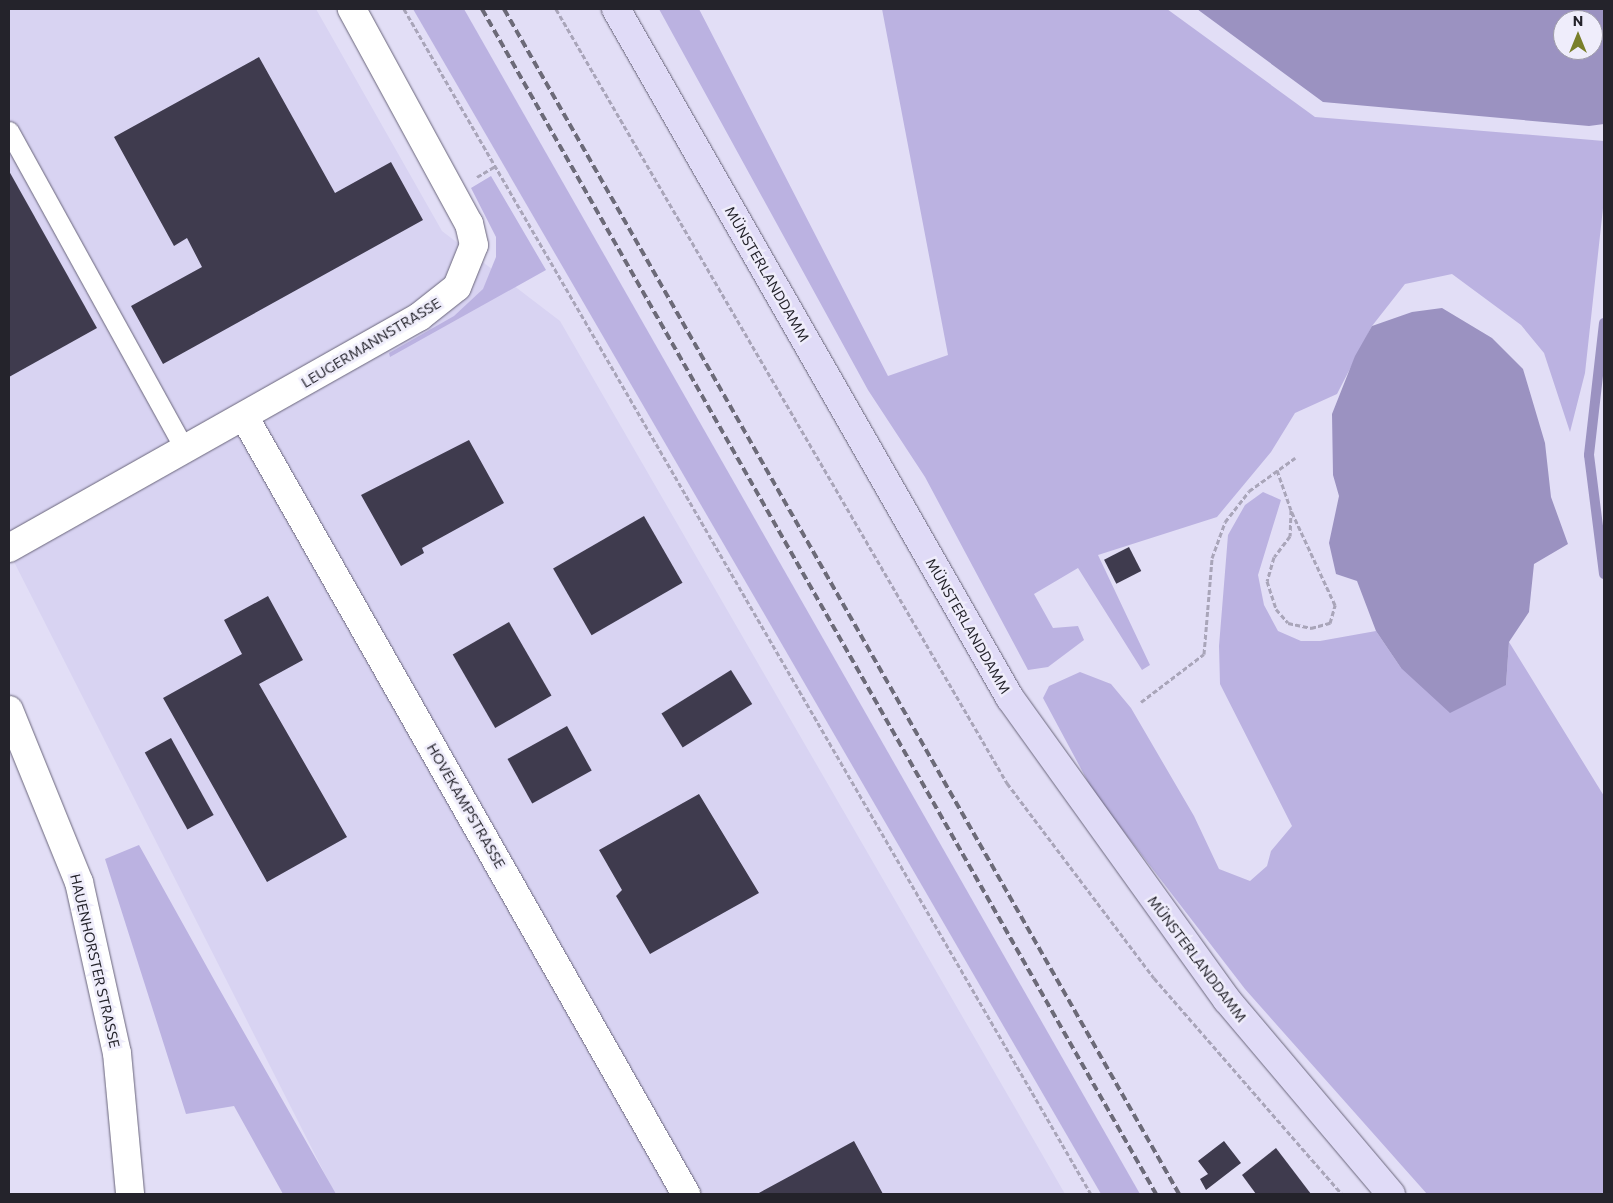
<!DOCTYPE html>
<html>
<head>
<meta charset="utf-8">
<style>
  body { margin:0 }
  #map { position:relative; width:1613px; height:1203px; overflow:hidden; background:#e2def6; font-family:Commissioner,sans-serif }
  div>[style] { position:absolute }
  .built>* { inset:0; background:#d8d3f2 }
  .green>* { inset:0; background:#bbb2e1 }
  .water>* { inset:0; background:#9b92c1 }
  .stream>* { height:10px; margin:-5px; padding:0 5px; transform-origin:5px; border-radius:5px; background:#9b92c1 }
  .building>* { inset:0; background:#3f3b4e; transform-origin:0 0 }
  .path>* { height:3px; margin-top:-1.5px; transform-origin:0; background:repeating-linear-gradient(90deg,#a9a5b9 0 5px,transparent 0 7.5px) }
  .roads { filter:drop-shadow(0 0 1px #69657a) drop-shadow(0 0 1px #69657a) }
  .lane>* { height:19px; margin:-9.5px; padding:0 9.5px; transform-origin:9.5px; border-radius:9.5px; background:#fff }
  .street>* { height:28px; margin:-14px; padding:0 14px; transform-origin:14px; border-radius:14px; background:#fff }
  .secondary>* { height:28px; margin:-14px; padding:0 14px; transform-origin:14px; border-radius:14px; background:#fff }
  .primary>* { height:28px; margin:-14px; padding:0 14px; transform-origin:14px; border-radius:14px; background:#e0dbf7 }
  .rail>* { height:4px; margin-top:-2px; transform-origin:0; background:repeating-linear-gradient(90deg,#6c6a78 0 8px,transparent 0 12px) }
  span { translate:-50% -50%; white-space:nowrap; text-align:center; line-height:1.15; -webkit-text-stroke:5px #efedfb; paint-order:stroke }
  .street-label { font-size:14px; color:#24232b }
  .frame { position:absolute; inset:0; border:10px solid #24232b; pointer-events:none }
  .north { position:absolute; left:1553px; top:10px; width:50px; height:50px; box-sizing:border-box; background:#efedfb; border:1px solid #9e9ca8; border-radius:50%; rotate:0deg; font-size:14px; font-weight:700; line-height:20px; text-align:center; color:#24232b }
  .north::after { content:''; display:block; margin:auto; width:18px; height:22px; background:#797f2a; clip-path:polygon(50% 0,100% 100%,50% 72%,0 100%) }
</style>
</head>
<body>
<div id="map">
  <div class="built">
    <i style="clip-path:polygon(9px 9px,316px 9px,442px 231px,560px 321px,1065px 1194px,335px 1194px,9px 552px)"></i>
  </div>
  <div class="green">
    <i style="clip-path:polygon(413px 9px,464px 9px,1140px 1194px,1101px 1194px)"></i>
    <i style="clip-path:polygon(659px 9px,699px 9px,888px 376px,948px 355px,882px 9px,1167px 9px,1315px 117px,1604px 141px,1604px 199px,1585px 373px,1570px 432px,1544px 353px,1521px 325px,1452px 274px,1405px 284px,1372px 326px,1337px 394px,1295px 413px,1271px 452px,1217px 517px,1098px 555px,1150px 665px,1142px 670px,1078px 568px,1034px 594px,1053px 628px,1078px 626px,1084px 640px,1048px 667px,1028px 670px,925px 477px,868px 390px)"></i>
    <i style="clip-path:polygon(491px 176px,546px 270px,390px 357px,389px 353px,454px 316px,483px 289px,496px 257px,496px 237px,471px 188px)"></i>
    <i style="clip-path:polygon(1263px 492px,1281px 500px,1258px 575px,1264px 605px,1278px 631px,1301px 641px,1320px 641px,1376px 631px,1401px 668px,1506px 685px,1509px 642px,1604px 796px,1604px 1194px,1427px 1194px,1245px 989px,1094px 793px,1043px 698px,1049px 686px,1080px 672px,1111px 684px,1131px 708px,1194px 816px,1219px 869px,1250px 881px,1267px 866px,1271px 851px,1292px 826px,1220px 684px,1219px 646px,1228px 535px,1245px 505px)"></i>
    <i style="clip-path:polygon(139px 845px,217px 985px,336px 1194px,283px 1194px,234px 1106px,186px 1114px,105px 859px)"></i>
  </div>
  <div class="water">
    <i style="clip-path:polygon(evenodd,1197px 9px,1604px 9px,1604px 124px,1589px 126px,1323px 102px,1197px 9px,1563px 20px,1593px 20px,1593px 50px,1563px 50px,1563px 20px)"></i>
    <i style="clip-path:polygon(1442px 308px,1492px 338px,1523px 369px,1545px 443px,1551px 497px,1568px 544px,1534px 564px,1529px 612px,1509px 642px,1506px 685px,1450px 713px,1401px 668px,1376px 631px,1357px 581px,1336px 574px,1329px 543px,1339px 496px,1333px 475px,1332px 414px,1355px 356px,1372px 326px,1412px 312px)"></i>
  </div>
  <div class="stream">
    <i style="left:1604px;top:323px;width:133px;rotate:96.5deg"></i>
    <i style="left:1589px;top:455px;width:120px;rotate:82.8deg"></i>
  </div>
  <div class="building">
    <i style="clip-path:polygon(259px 57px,335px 193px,391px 162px,423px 220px,163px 364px,131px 306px,202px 267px,187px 238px,174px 246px,114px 137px)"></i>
    <i style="clip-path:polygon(9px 171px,97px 328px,9px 377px)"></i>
    <i style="clip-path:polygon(469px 440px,504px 503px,422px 548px,424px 553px,401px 566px,361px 495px)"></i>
    <i style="left:644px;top:516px;width:77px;height:105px;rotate:60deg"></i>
    <i style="left:1129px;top:547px;width:27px;height:28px;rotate:63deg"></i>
    <i style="clip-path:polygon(268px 596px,303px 660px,259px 684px,347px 837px,267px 882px,163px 698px,242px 654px,224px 620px)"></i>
    <i style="left:509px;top:622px;width:85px;height:65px;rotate:60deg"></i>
    <i style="left:731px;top:670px;width:40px;height:82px;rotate:58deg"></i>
    <i style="left:567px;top:726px;width:51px;height:68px;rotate:61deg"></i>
    <i style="left:171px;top:738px;width:88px;height:30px;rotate:61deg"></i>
    <i style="clip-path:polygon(699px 794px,759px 893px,650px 954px,616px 896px,622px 890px,599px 850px)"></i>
    <i style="clip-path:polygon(854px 1141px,883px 1194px,757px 1194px,792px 1175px)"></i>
    <i style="clip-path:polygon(1224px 1141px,1241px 1163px,1206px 1190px,1200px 1179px,1208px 1174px,1198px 1161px)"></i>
    <i style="clip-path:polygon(1276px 1148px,1311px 1194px,1256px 1194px,1242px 1175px)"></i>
  </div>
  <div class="path">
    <i style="left:404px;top:9px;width:1370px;rotate:59.9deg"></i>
    <i style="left:556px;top:9px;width:896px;rotate:59.77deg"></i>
    <i style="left:1007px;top:783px;width:244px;rotate:53deg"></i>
    <i style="left:1154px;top:978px;width:286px;rotate:49deg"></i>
    <i style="left:477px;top:177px;width:21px;rotate:-31deg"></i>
    <i style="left:1277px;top:470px;width:42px;rotate:70.7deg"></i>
    <i style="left:1291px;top:510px;width:26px;rotate:92deg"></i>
    <i style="left:1290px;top:536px;width:26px;rotate:127deg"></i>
    <i style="left:1274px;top:557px;width:25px;rotate:106deg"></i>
    <i style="left:1267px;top:581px;width:29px;rotate:72deg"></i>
    <i style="left:1276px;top:609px;width:18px;rotate:49deg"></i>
    <i style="left:1288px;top:623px;width:24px;rotate:12deg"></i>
    <i style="left:1311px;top:628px;width:20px;rotate:-15deg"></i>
    <i style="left:1330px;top:623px;width:19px;rotate:-74deg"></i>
    <i style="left:1335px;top:605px;width:105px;rotate:-114.9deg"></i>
    <i style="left:1141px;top:702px;width:79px;rotate:-37.3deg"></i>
    <i style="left:1204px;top:654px;width:96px;rotate:-85.2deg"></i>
    <i style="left:1212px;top:558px;width:38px;rotate:-70deg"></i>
    <i style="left:1225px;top:522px;width:39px;rotate:-52deg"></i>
    <i style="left:1249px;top:491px;width:57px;rotate:-35.7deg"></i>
  </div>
  <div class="roads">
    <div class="lane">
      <i style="left:9px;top:131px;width:366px;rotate:61.1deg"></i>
    </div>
    <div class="street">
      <i style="left:245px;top:418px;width:893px;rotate:60.39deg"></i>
      <i style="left:9px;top:548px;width:471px;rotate:-29.4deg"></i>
      <i style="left:419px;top:317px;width:48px;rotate:-38.3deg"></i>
      <i style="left:457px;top:287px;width:45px;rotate:-68deg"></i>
      <i style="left:474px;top:245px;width:22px;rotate:-103deg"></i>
      <i style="left:469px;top:224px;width:245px;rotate:-118.6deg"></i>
    </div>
    <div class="secondary">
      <i style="left:9px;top:710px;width:186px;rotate:67.9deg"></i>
      <i style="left:79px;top:882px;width:175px;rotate:77.5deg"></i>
      <i style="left:117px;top:1053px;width:142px;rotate:84.7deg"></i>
    </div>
    <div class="primary">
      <i style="left:616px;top:9px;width:794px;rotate:60.24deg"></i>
      <i style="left:1010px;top:698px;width:372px;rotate:54.3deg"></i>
      <i style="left:1227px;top:1000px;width:254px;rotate:49.8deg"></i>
    </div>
  </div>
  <div class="rail">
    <i style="left:482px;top:9px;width:1363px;rotate:60.37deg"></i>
    <i style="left:504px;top:9px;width:1364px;rotate:60.33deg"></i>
  </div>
  <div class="street-label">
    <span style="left:767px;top:274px;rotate:60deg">MÜNSTERLANDDAMM</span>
    <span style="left:371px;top:343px;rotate:-31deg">LEUGERMANNSTRASSE</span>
    <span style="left:968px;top:626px;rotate:60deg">MÜNSTERLANDDAMM</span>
    <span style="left:466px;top:806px;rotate:60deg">HOVEKAMPSTRASSE</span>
    <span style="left:1197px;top:959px;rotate:53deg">MÜNSTERLANDDAMM</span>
    <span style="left:95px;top:961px;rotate:77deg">HAUENHORSTER STRASSE</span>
  </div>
  <div class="frame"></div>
  <div class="north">N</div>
</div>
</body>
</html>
